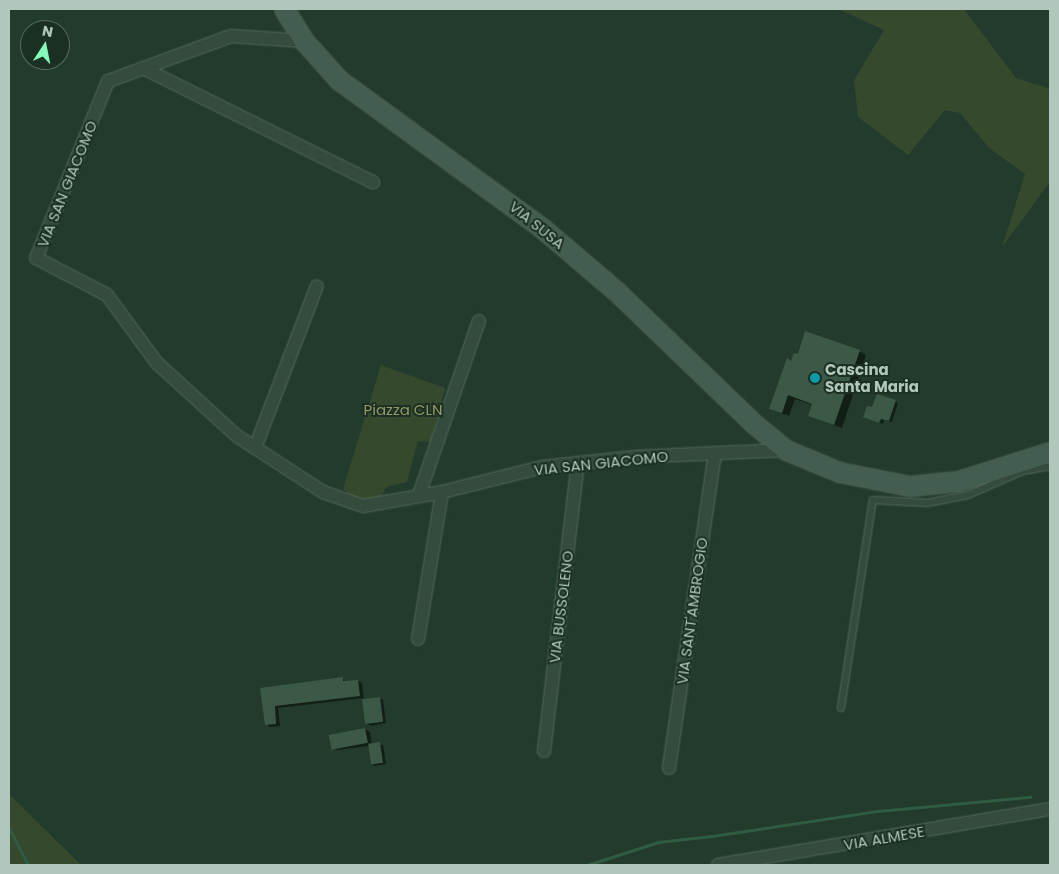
<!DOCTYPE html>
<html>
<head>
<meta charset="utf-8">
<style>
  body { margin:0 }
  #map { position:relative; width:1059px; height:874px; overflow:hidden; background:#223b2c; font-family:Poppins,sans-serif }
  div>[style] { position:absolute }
  .green>* { inset:0; background:#35492d }
  .shadow>* { inset:0; background:#0007 }
  .stream>* { height:3px; margin:-1.5px; padding:0 1.5px; transform-origin:1.5px; border-radius:1.5px; background:#305c43 }
  .building>* { inset:0; background:#3c5947; transform-origin:0 0 }
  .roads { filter:drop-shadow(0 0 1px #54695c) drop-shadow(0 0 1px #54695c) }
  .service>* { height:6px; margin:-3px; padding:0 3px; transform-origin:3px; border-radius:3px; background:#354b3e }
  .minor>* { height:12px; margin:-6px; padding:0 6px; transform-origin:6px; border-radius:6px; background:#354b3e }
  .secondary>* { height:19px; margin:-9.5px; padding:0 9.5px; transform-origin:9.5px; border-radius:9.5px; background:#435e50 }
  .dots>* { width:14px; height:14px; translate:-50% -50%; box-sizing:border-box; border:2px solid #1b3023; border-radius:50% }
  span { translate:-50% -50%; white-space:nowrap; text-align:center; line-height:1.15; -webkit-text-stroke:4px #1b3023; paint-order:stroke }
  .street-label { font-size:15px; color:#b1c7bb }
  .poi-label { font-size:15px; color:#b1c7bb; font-weight:700 }
  .left { translate:0 -50%; text-align:left }
  .park-label { font-size:15px; color:#959867 }
  .frame { position:absolute; inset:0; border:10px solid #b1c7bb; pointer-events:none }
  .north { position:absolute; left:20px; top:20px; width:50px; height:50px; box-sizing:border-box; background:#1b3023; border:1px solid #576c60; border-radius:50%; rotate:11deg; font-size:14px; font-weight:700; line-height:20px; text-align:center; color:#b1c7bb }
  .north::after { content:''; display:block; margin:auto; width:18px; height:22px; background:#84f9b8; clip-path:polygon(50% 0,100% 100%,50% 72%,0 100%) }
</style>
</head>
<body>
<div id="map">
  <div class="green">
    <i style="clip-path:polygon(838px 9px,964px 9px,1016px 78px,1050px 89px,1050px 182px,1002px 247px,1025px 174px,989px 148px,960px 113px,945px 110px,908px 155px,858px 117px,854px 80px,884px 30px)"></i>
    <i style="clip-path:polygon(381px 365px,445px 388px,431px 442px,418px 441px,407px 482px,386px 487px,379px 503px,363px 506px,343px 489px)"></i>
    <i style="clip-path:polygon(9px 794px,81px 865px,9px 865px)"></i>
  </div>
  <div class="shadow">
    <i style="clip-path:polygon(859px 351px,866px 355px,842px 428px,809px 416px,813px 405px,795px 399px,789px 416px,771px 409px,792px 362px)"></i>
    <i style="clip-path:polygon(895px 401px,898px 403px,892px 422px,884px 420px,883px 424px,868px 418px,873px 409px)"></i>
    <i style="clip-path:polygon(343px 679px,347px 682px,358px 681px,362px 683px,364px 701px,379px 698px,383px 700px,386px 723px,371px 726px,367px 724px,363px 698px,278px 708px,280px 726px,270px 727px,266px 724px,262px 689px)"></i>
    <i style="clip-path:polygon(365px 729px,370px 732px,372px 744px,383px 745px,386px 764px,375px 766px,371px 764px,369px 746px,337px 750px,331px 747px)"></i>
  </div>
  <div class="stream">
    <i style="left:9px;top:828px;width:42px;rotate:62.8deg"></i>
    <i style="left:587px;top:865px;width:75px;rotate:-17.9deg"></i>
    <i style="left:658px;top:842px;width:54px;rotate:-6.3deg"></i>
    <i style="left:712px;top:836px;width:168px;rotate:-8.6deg"></i>
    <i style="left:878px;top:811px;width:153px;rotate:-5.3deg"></i>
  </div>
  <div class="building">
    <i style="clip-path:polygon(805px 331px,860px 350px,834px 425px,808px 416px,812px 404px,788px 395px,782px 413px,769px 409px,787px 358px,791px 361px,794px 353px,798px 354px)"></i>
    <i style="clip-path:polygon(877px 394px,896px 400px,889px 421px,881px 419px,879px 423px,863px 417px,867px 406px,872px 407px)"></i>
    <i style="clip-path:polygon(343px 677px,343px 681px,358px 680px,360px 696px,275px 706px,276px 724px,265px 725px,260px 688px)"></i>
    <i style="left:380px;top:697px;width:25px;height:18px;rotate:83deg"></i>
    <i style="left:365px;top:728px;width:15px;height:37px;rotate:79deg"></i>
    <i style="left:380px;top:742px;width:21px;height:12px;rotate:82deg"></i>
  </div>
  <div class="roads">
    <div class="service">
      <i style="left:841px;top:708px;width:210px;rotate:-81.3deg"></i>
      <i style="left:873px;top:500px;width:54px;rotate:3.2deg"></i>
      <i style="left:927px;top:503px;width:42px;rotate:-11deg"></i>
      <i style="left:968px;top:495px;width:60px;rotate:-23.6deg"></i>
      <i style="left:1023px;top:471px;width:27px;rotate:-10deg"></i>
    </div>
    <div class="minor">
      <i style="left:304px;top:41px;width:73px;rotate:-176.1deg"></i>
      <i style="left:231px;top:36px;width:131px;rotate:159.9deg"></i>
      <i style="left:108px;top:81px;width:191px;rotate:112.1deg"></i>
      <i style="left:36px;top:258px;width:80px;rotate:27.5deg"></i>
      <i style="left:107px;top:295px;width:84px;rotate:53.7deg"></i>
      <i style="left:157px;top:363px;width:108px;rotate:42.4deg"></i>
      <i style="left:237px;top:436px;width:103px;rotate:33.1deg"></i>
      <i style="left:323px;top:492px;width:42px;rotate:19.3deg"></i>
      <i style="left:363px;top:506px;width:80px;rotate:-10deg"></i>
      <i style="left:442px;top:492px;width:103px;rotate:-14deg"></i>
      <i style="left:542px;top:467px;width:94px;rotate:-6.1deg"></i>
      <i style="left:635px;top:457px;width:151px;rotate:-2.7deg"></i>
      <i style="left:143px;top:68px;width:257px;rotate:26.4deg"></i>
      <i style="left:255px;top:448px;width:173px;rotate:-69.1deg"></i>
      <i style="left:419px;top:495px;width:184px;rotate:-71deg"></i>
      <i style="left:418px;top:639px;width:149px;rotate:-80.7deg"></i>
      <i style="left:544px;top:751px;width:290px;rotate:-83.3deg"></i>
      <i style="left:669px;top:768px;width:317px;rotate:-81.7deg"></i>
      <i style="left:718px;top:865px;width:337px;rotate:-9.6deg"></i>
    </div>
    <div class="secondary">
      <i style="left:284px;top:9px;width:38px;rotate:58deg"></i>
      <i style="left:304px;top:41px;width:52px;rotate:48.1deg"></i>
      <i style="left:339px;top:80px;width:253px;rotate:36.1deg"></i>
      <i style="left:543px;top:229px;width:96px;rotate:40.3deg"></i>
      <i style="left:616px;top:291px;width:190px;rotate:43.9deg"></i>
      <i style="left:753px;top:423px;width:43px;rotate:39.3deg"></i>
      <i style="left:786px;top:450px;width:57px;rotate:22.5deg"></i>
      <i style="left:839px;top:472px;width:72px;rotate:11.2deg"></i>
      <i style="left:910px;top:486px;width:48px;rotate:-5.9deg"></i>
      <i style="left:958px;top:481px;width:96px;rotate:-17.5deg"></i>
    </div>
  </div>
  <div class="dots">
    <i style="left:815px;top:378px;background:#0f9aa8"></i>
  </div>
  <div class="street-label">
    <span style="left:67px;top:184px;rotate:-68deg">VIA SAN GIACOMO</span>
    <span style="left:537px;top:225px;rotate:39deg">VIA SUSA</span>
    <span style="left:601px;top:463px;rotate:-6deg">VIA SAN GIACOMO</span>
    <span style="left:561px;top:607px;rotate:-83deg">VIA BUSSOLENO</span>
    <span style="left:692px;top:611px;rotate:-82deg">VIA SANT'AMBROGIO</span>
    <span style="left:884px;top:838px;rotate:-10deg">VIA ALMESE</span>
  </div>
  <div class="poi-label">
    <span class="left" style="left:825px;top:378px">Cascina<br>Santa Maria</span>
  </div>
  <div class="park-label">
    <span style="left:403px;top:410px">Piazza CLN</span>
  </div>
  <div class="frame"></div>
  <div class="north">N</div>
</div>
</body>
</html>
